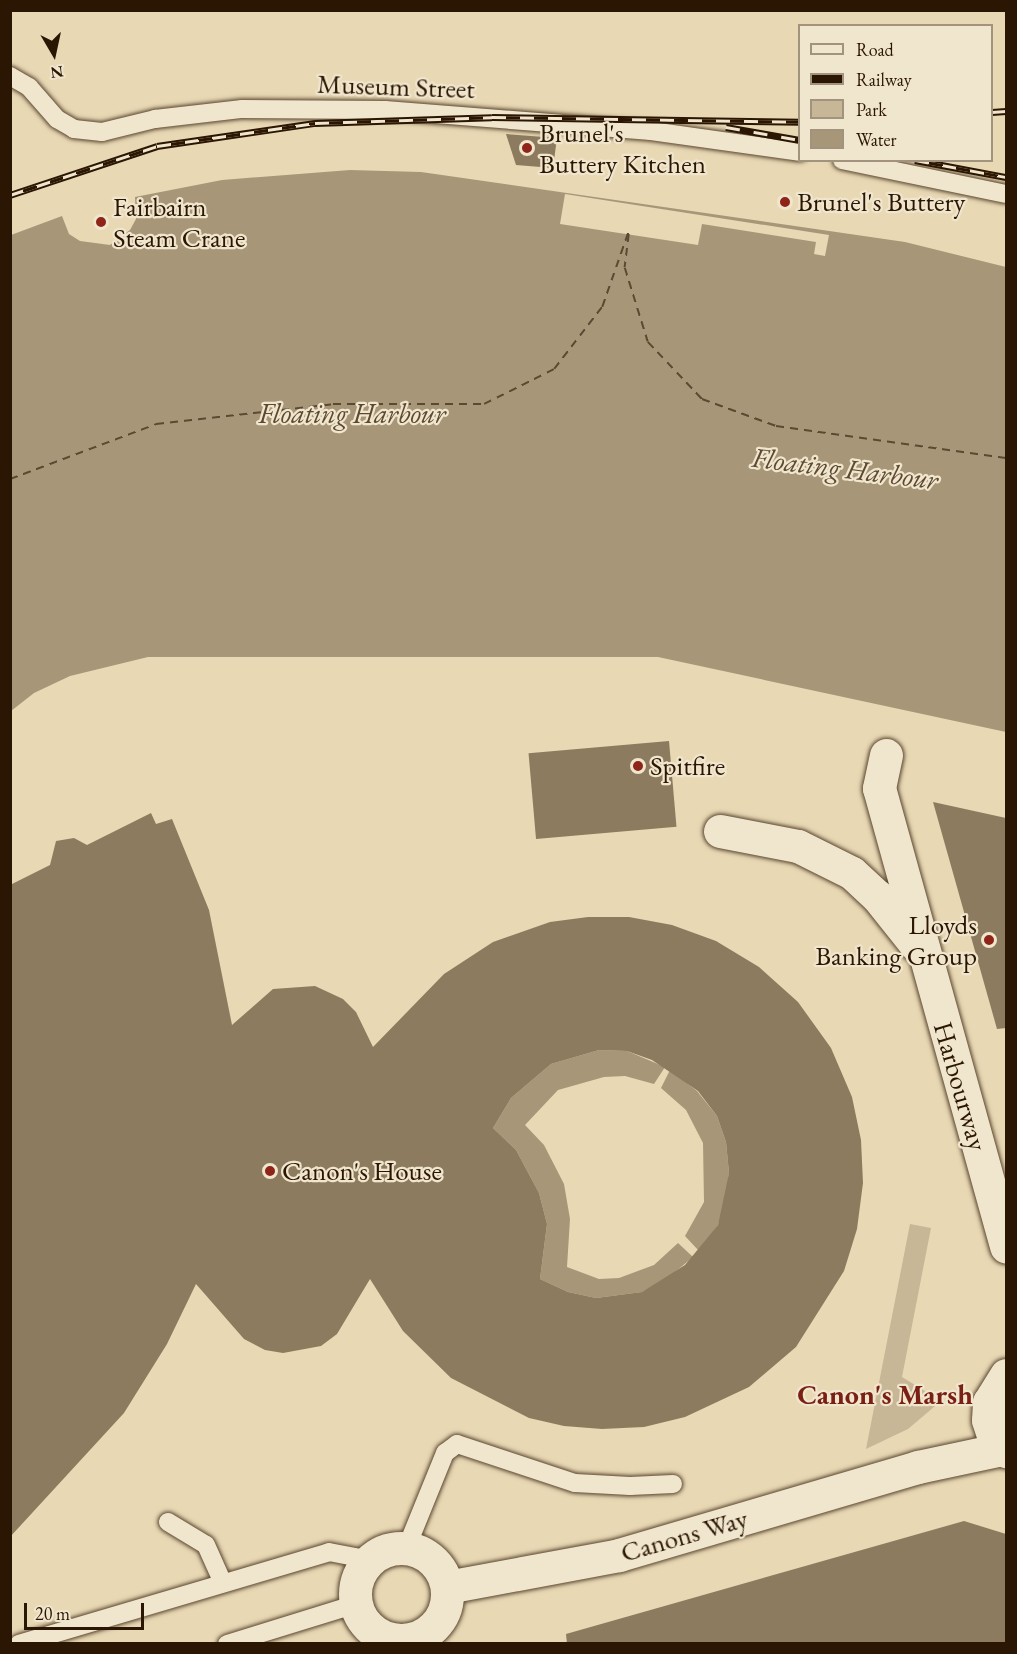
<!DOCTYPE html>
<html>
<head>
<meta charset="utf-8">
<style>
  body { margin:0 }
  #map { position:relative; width:1017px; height:1654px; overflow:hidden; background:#e8d8b4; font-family:"EB Garamond",serif }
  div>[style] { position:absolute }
  .green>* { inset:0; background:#c8b796 }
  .water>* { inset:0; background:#a89678 }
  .pier>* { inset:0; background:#e8d8b4 }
  .ferry>* { height:1.5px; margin-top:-0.75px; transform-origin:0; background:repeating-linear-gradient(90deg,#5d4932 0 8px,transparent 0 14px) }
  .building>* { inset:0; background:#8d7b5f; transform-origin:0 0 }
  .roads { filter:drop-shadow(0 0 2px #5a462f) drop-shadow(0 0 2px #5a462f) }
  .lane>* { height:18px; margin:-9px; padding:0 9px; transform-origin:9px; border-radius:9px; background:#f0e6ce }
  .street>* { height:33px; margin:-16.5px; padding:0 16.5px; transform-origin:16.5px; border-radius:16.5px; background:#f0e6ce }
  .street>.ring { margin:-16.5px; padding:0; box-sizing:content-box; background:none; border:33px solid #f0e6ce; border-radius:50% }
  .rail>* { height:7px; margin-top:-3.5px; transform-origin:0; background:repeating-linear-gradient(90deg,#f0e6ce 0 14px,#2b1603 0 28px); box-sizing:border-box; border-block:2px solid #2b1603 }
  .dots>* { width:16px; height:16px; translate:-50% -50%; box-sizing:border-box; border:3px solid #f0e6ce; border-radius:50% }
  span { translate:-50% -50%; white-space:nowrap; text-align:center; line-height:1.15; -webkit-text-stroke:4.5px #f0e6ce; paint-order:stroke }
  .street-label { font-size:27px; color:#2b1603 }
  .poi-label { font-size:27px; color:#2b1603 }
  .left { translate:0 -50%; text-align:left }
  .right { translate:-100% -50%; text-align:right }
  .water-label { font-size:28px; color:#5d4932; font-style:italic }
  .neighbourhood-label { font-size:28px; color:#7a1f14; font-weight:700 }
  .frame { position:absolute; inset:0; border:12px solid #2b1603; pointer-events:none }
  .legend { position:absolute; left:798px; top:24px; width:195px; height:138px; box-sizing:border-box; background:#f0e6ce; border:2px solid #a1937d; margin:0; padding:8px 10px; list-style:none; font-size:18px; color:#2b1603 }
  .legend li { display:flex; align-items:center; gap:12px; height:30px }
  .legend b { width:30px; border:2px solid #a1937d }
  .north { position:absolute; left:24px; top:24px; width:60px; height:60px; -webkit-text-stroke:4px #f0e6ce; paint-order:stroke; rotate:171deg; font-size:16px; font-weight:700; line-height:24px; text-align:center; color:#2b1603 }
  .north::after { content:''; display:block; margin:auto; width:21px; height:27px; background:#2b1603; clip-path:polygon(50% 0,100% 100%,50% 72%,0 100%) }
  .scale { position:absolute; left:24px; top:1603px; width:120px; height:27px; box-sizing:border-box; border:3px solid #2b1603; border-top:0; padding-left:8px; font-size:18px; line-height:21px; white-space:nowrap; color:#2b1603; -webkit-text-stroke:4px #f0e6ce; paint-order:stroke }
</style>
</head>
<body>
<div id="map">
  <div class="green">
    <i style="clip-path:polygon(910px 1224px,931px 1228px,902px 1377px,941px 1401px,908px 1429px,866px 1449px)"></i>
  </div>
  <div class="water">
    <i style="clip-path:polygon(350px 170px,421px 172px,905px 242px,1006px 267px,1006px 732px,658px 657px,148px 657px,70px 676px,34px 693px,11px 711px,11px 235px,62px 216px,69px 234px,80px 241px,110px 245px,130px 230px,136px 219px,135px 197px,222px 180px)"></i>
    <i style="clip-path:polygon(599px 1050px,627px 1051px,665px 1067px,654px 1084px,625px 1076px,604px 1077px,558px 1090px,525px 1125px,544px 1145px,564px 1184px,570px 1219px,567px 1267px,599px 1279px,619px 1278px,654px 1265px,678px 1243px,693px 1257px,663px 1282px,642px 1292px,596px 1298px,568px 1292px,540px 1279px,547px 1224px,539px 1193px,516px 1150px,493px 1128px,511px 1098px,551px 1064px)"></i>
    <i style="clip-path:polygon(670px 1070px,697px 1091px,717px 1116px,726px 1142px,729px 1173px,725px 1201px,718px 1225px,699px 1251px,685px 1236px,704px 1202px,703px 1143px,686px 1110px,661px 1088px)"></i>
  </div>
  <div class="pier">
    <i style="clip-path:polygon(565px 194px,829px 235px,825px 256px,814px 254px,816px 242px,702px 224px,698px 245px,560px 224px)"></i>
  </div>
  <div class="ferry">
    <i style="left:629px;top:234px;width:34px;rotate:97deg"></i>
    <i style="left:625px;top:268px;width:77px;rotate:72.7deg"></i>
    <i style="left:648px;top:342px;width:79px;rotate:46.5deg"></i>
    <i style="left:702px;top:399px;width:79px;rotate:20deg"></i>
    <i style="left:776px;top:426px;width:232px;rotate:7.9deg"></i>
    <i style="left:10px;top:479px;width:156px;rotate:-20.6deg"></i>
    <i style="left:156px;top:424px;width:178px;rotate:-6.4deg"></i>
    <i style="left:333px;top:404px;width:151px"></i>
    <i style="left:484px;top:404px;width:78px;rotate:-26.6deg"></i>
    <i style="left:554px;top:369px;width:78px;rotate:-52.3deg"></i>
    <i style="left:602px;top:307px;width:82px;rotate:-70.7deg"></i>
  </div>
  <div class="building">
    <i style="clip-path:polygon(506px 134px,557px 138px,553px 168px,516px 165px)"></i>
    <i style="left:669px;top:741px;width:86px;height:141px;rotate:85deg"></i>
    <i style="clip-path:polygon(933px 802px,1006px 818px,1006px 1028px,997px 1029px)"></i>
    <i style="clip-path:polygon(evenodd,151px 813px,156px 824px,172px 819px,209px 910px,232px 1025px,273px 989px,315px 986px,343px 999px,356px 1012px,373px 1047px,444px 974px,493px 942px,550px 922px,588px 917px,629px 917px,672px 925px,716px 941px,759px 967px,798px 1002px,831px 1048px,852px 1097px,861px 1140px,863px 1183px,857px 1229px,844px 1271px,796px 1347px,749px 1387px,685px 1417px,644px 1427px,602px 1429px,564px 1426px,529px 1418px,451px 1378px,403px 1331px,370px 1279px,337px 1334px,321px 1346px,283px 1353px,265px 1350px,244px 1339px,196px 1284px,167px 1344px,124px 1413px,10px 1537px,10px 885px,50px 865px,56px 841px,74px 838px,87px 845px,151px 813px,599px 1050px,627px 1051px,652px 1060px,698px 1091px,717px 1116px,726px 1142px,729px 1173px,718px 1225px,685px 1265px,642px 1292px,596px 1298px,568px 1292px,540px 1279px,547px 1224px,539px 1193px,516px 1150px,493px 1128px,511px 1098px,551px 1064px,599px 1050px)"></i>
    <i style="clip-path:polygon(964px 1521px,1006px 1534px,1006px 1644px,567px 1644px,566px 1634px)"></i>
  </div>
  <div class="roads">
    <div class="lane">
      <i style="left:10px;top:76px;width:22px;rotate:30deg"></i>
      <i style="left:29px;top:87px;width:43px;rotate:48.8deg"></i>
      <i style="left:57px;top:119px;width:20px;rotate:30deg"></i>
      <i style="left:74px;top:129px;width:28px;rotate:6deg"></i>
      <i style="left:102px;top:132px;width:55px;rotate:-13.8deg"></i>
      <i style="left:155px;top:119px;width:88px;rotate:-6.6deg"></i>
      <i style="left:242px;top:109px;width:143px;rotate:0.4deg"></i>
      <i style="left:385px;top:110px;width:267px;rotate:4.5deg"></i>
      <i style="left:651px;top:131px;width:150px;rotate:8deg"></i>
      <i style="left:842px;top:160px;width:167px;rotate:11.7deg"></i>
      <i style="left:168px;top:1522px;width:44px;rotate:31.2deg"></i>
      <i style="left:206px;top:1545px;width:42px;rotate:65.9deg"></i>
      <i style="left:406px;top:1549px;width:104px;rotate:-67.9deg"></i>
      <i style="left:445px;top:1453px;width:15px;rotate:-37deg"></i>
      <i style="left:457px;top:1444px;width:124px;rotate:18.3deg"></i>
      <i style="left:575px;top:1483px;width:55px;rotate:3.1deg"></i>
      <i style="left:630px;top:1486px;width:43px;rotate:-2.7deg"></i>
      <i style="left:412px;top:1639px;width:5px;rotate:90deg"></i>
      <i style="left:19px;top:1644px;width:323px;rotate:-16.5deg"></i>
      <i style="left:329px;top:1552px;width:43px;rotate:10.8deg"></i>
      <i style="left:227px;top:1644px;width:135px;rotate:-17.2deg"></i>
      <i style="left:386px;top:1644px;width:11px;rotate:-22deg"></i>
    </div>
    <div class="street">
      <i style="left:886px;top:755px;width:34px;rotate:102deg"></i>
      <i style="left:879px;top:788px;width:476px;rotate:74.5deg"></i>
      <i style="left:720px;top:831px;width:79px;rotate:10.9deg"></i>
      <i style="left:798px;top:846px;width:60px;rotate:26.6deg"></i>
      <i style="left:852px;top:873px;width:34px;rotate:43deg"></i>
      <i style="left:877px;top:896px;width:63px;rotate:51.5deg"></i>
      <i style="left:1006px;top:1375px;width:32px;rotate:122deg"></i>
      <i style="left:989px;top:1402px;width:18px;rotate:93deg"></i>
      <i style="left:988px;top:1420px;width:16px;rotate:72deg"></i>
      <i style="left:993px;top:1435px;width:21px;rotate:51deg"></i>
      <i class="ring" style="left:355px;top:1548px;width:59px;height:59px"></i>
      <i style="left:447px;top:1587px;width:175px;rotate:-10.5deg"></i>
      <i style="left:619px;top:1555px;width:312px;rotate:-16.4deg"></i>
      <i style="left:918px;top:1467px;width:87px;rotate:-12deg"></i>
    </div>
  </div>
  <div class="rail">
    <i style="left:992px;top:112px;width:14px;rotate:-4deg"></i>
    <i style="left:726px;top:127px;width:75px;rotate:10deg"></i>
    <i style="left:915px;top:160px;width:93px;rotate:10.6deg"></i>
    <i style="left:10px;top:195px;width:155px;rotate:-18.4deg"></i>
    <i style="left:157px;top:146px;width:160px;rotate:-8.3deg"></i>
    <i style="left:315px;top:123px;width:177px;rotate:-1.9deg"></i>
    <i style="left:492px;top:117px;width:308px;rotate:0.9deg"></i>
  </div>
  <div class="dots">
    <i style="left:527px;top:148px;background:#8f2418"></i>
    <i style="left:785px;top:202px;background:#8f2418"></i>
    <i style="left:101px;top:222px;background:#8f2418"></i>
    <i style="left:638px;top:766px;background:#8f2418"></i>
    <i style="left:989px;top:940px;background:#8f2418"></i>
    <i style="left:270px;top:1171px;background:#8f2418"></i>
  </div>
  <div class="street-label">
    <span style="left:396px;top:86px;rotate:2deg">Museum Street</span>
    <span style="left:961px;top:1086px;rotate:74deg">Harbourway</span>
    <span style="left:684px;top:1535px;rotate:-16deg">Canons Way</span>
  </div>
  <div class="poi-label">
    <span class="left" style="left:539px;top:148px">Brunel's<br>Buttery Kitchen</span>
    <span class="left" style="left:797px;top:202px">Brunel's Buttery</span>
    <span class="left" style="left:113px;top:222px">Fairbairn<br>Steam Crane</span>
    <span class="left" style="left:650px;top:766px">Spitfire</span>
    <span class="right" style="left:977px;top:940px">Lloyds<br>Banking Group</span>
    <span class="left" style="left:282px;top:1171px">Canon's House</span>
  </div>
  <div class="water-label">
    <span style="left:352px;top:413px">Floating Harbour</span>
    <span style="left:845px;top:468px;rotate:7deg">Floating Harbour</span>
  </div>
  <div class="neighbourhood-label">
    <span style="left:885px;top:1394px">Canon's Marsh</span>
  </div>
  <div class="frame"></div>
  <ul class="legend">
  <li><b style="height:8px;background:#f0e6ce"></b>Road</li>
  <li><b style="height:8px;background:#2b1603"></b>Railway</li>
  <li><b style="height:16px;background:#c8b796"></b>Park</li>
  <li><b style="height:16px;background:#a89678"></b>Water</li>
  </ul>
  <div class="north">N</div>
  <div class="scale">20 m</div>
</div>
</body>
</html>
